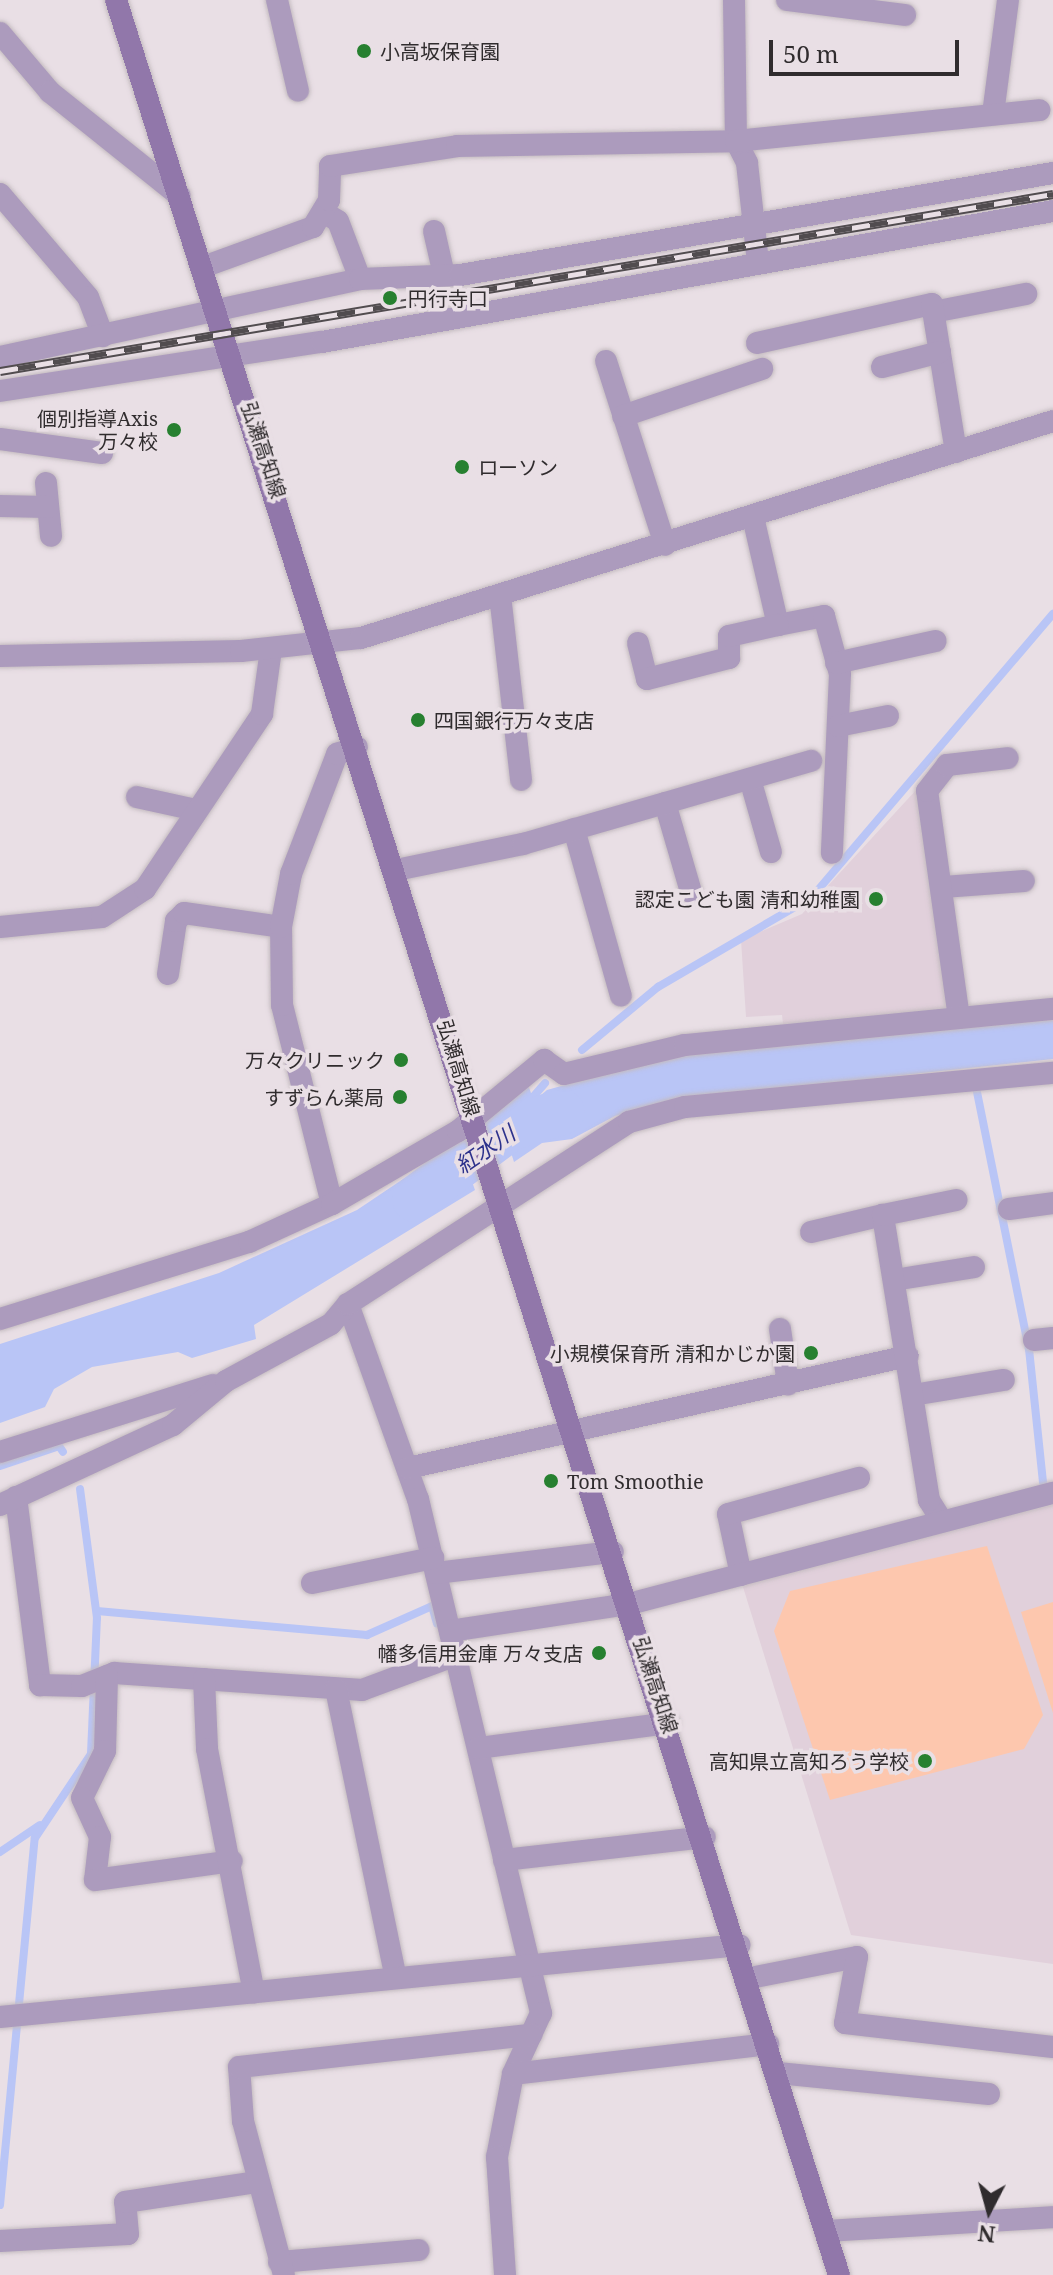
<!DOCTYPE html>
<html>
<head>
<meta charset="utf-8">
<style>
  body { margin:0 }
  #map { position:relative; width:1053px; height:2275px; overflow:hidden; background:#e9dfe5; font-family:"Noto Serif","Noto Sans JP",serif }
  div>[style] { position:absolute }
  .built>* { inset:0; background:#e1d0db }
  .green>* { inset:0; background:#fdc7ae }
  .water>* { inset:0; background:#b9c5f6 }
  .stream>* { height:8px; margin:-4px; padding:0 4px; transform-origin:4px; border-radius:4px; background:#b9c5f6 }
  .river>* { height:46px; margin:-23px; padding:0 23px; transform-origin:23px; border-radius:23px; background:#b9c5f6 }
  .roads { filter:drop-shadow(0 0 2px #c4bbc0) drop-shadow(0 0 2px #c4bbc0) }
  .minor>* { height:22px; margin:-11px; padding:0 11px; transform-origin:11px; border-radius:11px; background:#ac9bbd }
  .tertiary>* { height:22px; margin:-11px; padding:0 11px; transform-origin:11px; border-radius:11px; background:#ac9bbd }
  .secondary>* { height:22px; margin:-11px; padding:0 11px; transform-origin:11px; border-radius:11px; background:#9177aa }
  .rail>* { height:9px; margin-top:-4.5px; transform-origin:0; background:repeating-linear-gradient(90deg,#e9dfe5 0 18px,#514c4f 0 36px); box-sizing:border-box; border-block:2px solid #514c4f }
  .dots>* { width:22px; height:22px; translate:-50% -50%; box-sizing:border-box; border:4px solid #e9dfe5; border-radius:50% }
  span { translate:-50% -50%; white-space:nowrap; text-align:center; line-height:1.15; -webkit-text-stroke:7px #e9dfe5; paint-order:stroke }
  .poi-label { font-size:20px; color:#302c2e }
  .left { translate:0 -50%; text-align:left }
  .right { translate:-100% -50%; text-align:right }
  .street-label { font-size:20px; color:#302c2e }
  .water-label { font-size:22px; color:#2d328c; font-style:italic }
  .north { position:absolute; left:949px; top:2171px; width:80px; height:80px; -webkit-text-stroke:6px #e9dfe5; paint-order:stroke; rotate:186deg; font-size:22px; font-weight:700; line-height:32px; text-align:center; color:#302c2e }
  .north::after { content:''; display:block; margin:auto; width:28px; height:36px; background:#302c2e; clip-path:polygon(50% 0,100% 100%,50% 72%,0 100%) }
  .scale { position:absolute; left:769px; top:40px; width:190px; height:36px; box-sizing:border-box; border:4px solid #302c2e; border-top:0; padding-left:10px; font-size:24px; line-height:28px; white-space:nowrap; color:#302c2e; -webkit-text-stroke:6px #e9dfe5; paint-order:stroke }
</style>
</head>
<body>
<div id="map">
  <div class="built">
    <i style="clip-path:polygon(917px 789px,952px 1010px,783px 1024px,782px 1015px,746px 1017px,741px 940px,802px 914px)"></i>
    <i style="clip-path:polygon(1053px 1505px,1053px 1964px,851px 1935px,743px 1587px,768px 1571px)"></i>
  </div>
  <div class="green">
    <i style="clip-path:polygon(987px 1546px,1043px 1715px,1024px 1749px,830px 1800px,774px 1631px,790px 1591px)"></i>
    <i style="clip-path:polygon(1053px 1602px,1053px 1713px,1021px 1612px)"></i>
  </div>
  <div class="water">
    <i style="clip-path:polygon(1053px 1020px,1053px 1059px,690px 1098px,615px 1116px,572px 1139px,542px 1143px,514px 1162px,497px 1109px,528px 1085px,534px 1101px,547px 1090px,670px 1055px)"></i>
    <i style="clip-path:polygon(458px 1142px,475px 1190px,254px 1325px,256px 1339px,192px 1358px,178px 1352px,92px 1367px,54px 1389px,45px 1407px,0 1423px,0 1344px,219px 1273px,357px 1210px)"></i>
  </div>
  <div class="stream">
    <i style="left:582px;top:1050px;width:99px;rotate:-39.7deg"></i>
    <i style="left:658px;top:987px;width:178px;rotate:-30.3deg"></i>
    <i style="left:812px;top:897px;width:372px;rotate:-49.6deg"></i>
    <i style="left:977px;top:1092px;width:262px;rotate:78.6deg"></i>
    <i style="left:1029px;top:1349px;width:135px;rotate:84deg"></i>
    <i style="left:526px;top:1105px;width:29px;rotate:-49deg"></i>
    <i style="left:0;top:1466px;width:62px;rotate:-18.7deg"></i>
    <i style="left:59px;top:1446px;width:7px;rotate:56deg"></i>
    <i style="left:97px;top:1611px;width:271px;rotate:5.1deg"></i>
    <i style="left:367px;top:1635px;width:71px;rotate:-24deg"></i>
    <i style="left:432px;top:1606px;width:18px;rotate:74deg"></i>
    <i style="left:0;top:1852px;width:48px;rotate:-34deg"></i>
    <i style="left:0;top:2205px;width:369px;rotate:-84.6deg"></i>
    <i style="left:35px;top:1838px;width:101px;rotate:-56.3deg"></i>
    <i style="left:91px;top:1754px;width:136px;rotate:-87.5deg"></i>
    <i style="left:97px;top:1618px;width:130px;rotate:-97.5deg"></i>
  </div>
  <div class="river">
    <i style="left:415px;top:1199px;width:119px;rotate:-36.8deg"></i>
    <i style="left:510px;top:1128px;width:54px;rotate:-17.1deg"></i>
  </div>
  <div class="roads">
    <div class="minor">
      <i style="left:277px;top:0;width:93px;rotate:77deg"></i>
      <i style="left:734px;top:0;width:141px;rotate:89.2deg"></i>
      <i style="left:736px;top:141px;width:25px;rotate:63deg"></i>
      <i style="left:747px;top:163px;width:100px;rotate:83.7deg"></i>
      <i style="left:787px;top:0;width:119px;rotate:7.2deg"></i>
      <i style="left:0;top:33px;width:77px;rotate:49.7deg"></i>
      <i style="left:50px;top:92px;width:166px;rotate:38.7deg"></i>
      <i style="left:993px;top:114px;width:115px;rotate:-82.5deg"></i>
      <i style="left:0;top:194px;width:135px;rotate:49.5deg"></i>
      <i style="left:88px;top:297px;width:42px;rotate:69deg"></i>
      <i style="left:325px;top:213px;width:15px;rotate:32deg"></i>
      <i style="left:338px;top:221px;width:62px;rotate:69.2deg"></i>
      <i style="left:434px;top:231px;width:45px;rotate:77.2deg"></i>
      <i style="left:203px;top:267px;width:117px;rotate:-20deg"></i>
      <i style="left:313px;top:227px;width:31px;rotate:-59deg"></i>
      <i style="left:329px;top:200px;width:34px;rotate:-88deg"></i>
      <i style="left:330px;top:166px;width:129px;rotate:-8.9deg"></i>
      <i style="left:457px;top:146px;width:279px;rotate:-1deg"></i>
      <i style="left:736px;top:141px;width:305px;rotate:-5.8deg"></i>
      <i style="left:933px;top:312px;width:95px;rotate:-11deg"></i>
      <i style="left:757px;top:343px;width:179px;rotate:-12.6deg"></i>
      <i style="left:932px;top:304px;width:150px;rotate:80.8deg"></i>
      <i style="left:0;top:357px;width:368px;rotate:-12.2deg"></i>
      <i style="left:360px;top:279px;width:100px;rotate:-2.3deg"></i>
      <i style="left:460px;top:275px;width:602px;rotate:-9.76deg"></i>
      <i style="left:606px;top:361px;width:193px;rotate:72.2deg"></i>
      <i style="left:882px;top:367px;width:60px;rotate:-14.5deg"></i>
      <i style="left:0;top:391px;width:326px;rotate:-8.7deg"></i>
      <i style="left:322px;top:342px;width:743px;rotate:-10.16deg"></i>
      <i style="left:623px;top:416px;width:147px;rotate:-18.7deg"></i>
      <i style="left:0;top:439px;width:103px;rotate:7.8deg"></i>
      <i style="left:46px;top:483px;width:53px;rotate:84.6deg"></i>
      <i style="left:0;top:506px;width:48px;rotate:1.2deg"></i>
      <i style="left:753px;top:517px;width:111px;rotate:77deg"></i>
      <i style="left:778px;top:625px;width:47px;rotate:-11.1deg"></i>
      <i style="left:824px;top:616px;width:60px;rotate:74.6deg"></i>
      <i style="left:840px;top:674px;width:179px;rotate:92.6deg"></i>
      <i style="left:500px;top:595px;width:186px;rotate:83.5deg"></i>
      <i style="left:638px;top:643px;width:37px;rotate:76deg"></i>
      <i style="left:647px;top:679px;width:85px;rotate:-14.4deg"></i>
      <i style="left:729px;top:658px;width:22px;rotate:-90deg"></i>
      <i style="left:729px;top:636px;width:50px;rotate:-12.7deg"></i>
      <i style="left:836px;top:663px;width:102px;rotate:-12.4deg"></i>
      <i style="left:838px;top:726px;width:51px;rotate:-11.3deg"></i>
      <i style="left:750px;top:779px;width:76px;rotate:74deg"></i>
      <i style="left:137px;top:797px;width:60px;rotate:12.4deg"></i>
      <i style="left:665px;top:803px;width:93px;rotate:73.7deg"></i>
      <i style="left:574px;top:829px;width:173px;rotate:74.3deg"></i>
      <i style="left:396px;top:870px;width:130px;rotate:-11.6deg"></i>
      <i style="left:523px;top:844px;width:300px;rotate:-16.1deg"></i>
      <i style="left:944px;top:887px;width:80px;rotate:-4.3deg"></i>
      <i style="left:0;top:927px;width:102px;rotate:-5.6deg"></i>
      <i style="left:102px;top:917px;width:51px;rotate:-33.1deg"></i>
      <i style="left:145px;top:889px;width:211px;rotate:-56.2deg"></i>
      <i style="left:262px;top:714px;width:66px;rotate:-82.1deg"></i>
      <i style="left:168px;top:974px;width:54px;rotate:-81.4deg"></i>
      <i style="left:176px;top:921px;width:11px;rotate:-45deg"></i>
      <i style="left:184px;top:913px;width:98px;rotate:8.2deg"></i>
      <i style="left:959px;top:1018px;width:229px;rotate:-98deg"></i>
      <i style="left:927px;top:791px;width:33px;rotate:-52deg"></i>
      <i style="left:947px;top:765px;width:61px;rotate:-6.5deg"></i>
      <i style="left:332px;top:1204px;width:205px;rotate:-104.1deg"></i>
      <i style="left:282px;top:1005px;width:78px;rotate:-90.7deg"></i>
      <i style="left:281px;top:927px;width:54px;rotate:-79.3deg"></i>
      <i style="left:291px;top:874px;width:129px;rotate:-69deg"></i>
      <i style="left:337px;top:754px;width:21px;rotate:-19deg"></i>
      <i style="left:1009px;top:1209px;width:44px;rotate:-7.8deg"></i>
      <i style="left:811px;top:1232px;width:74px;rotate:-13.3deg"></i>
      <i style="left:894px;top:1280px;width:81px;rotate:-9.2deg"></i>
      <i style="left:348px;top:1304px;width:207px;rotate:70.3deg"></i>
      <i style="left:418px;top:1499px;width:529px;rotate:76.54deg"></i>
      <i style="left:541px;top:2013px;width:67px;rotate:114.7deg"></i>
      <i style="left:513px;top:2074px;width:85px;rotate:100.9deg"></i>
      <i style="left:497px;top:2157px;width:118px;rotate:86.1deg"></i>
      <i style="left:0;top:1319px;width:261px;rotate:-17.2deg"></i>
      <i style="left:249px;top:1242px;width:91px;rotate:-24.6deg"></i>
      <i style="left:332px;top:1204px;width:146px;rotate:-30.1deg"></i>
      <i style="left:458px;top:1131px;width:112px;rotate:-39.5deg"></i>
      <i style="left:544px;top:1060px;width:24px;rotate:35deg"></i>
      <i style="left:564px;top:1074px;width:124px;rotate:-13.5deg"></i>
      <i style="left:685px;top:1045px;width:370px;rotate:-5.6deg"></i>
      <i style="left:780px;top:1329px;width:56px;rotate:81.7deg"></i>
      <i style="left:1034px;top:1340px;width:19px;rotate:-6deg"></i>
      <i style="left:913px;top:1395px;width:92px;rotate:-9.4deg"></i>
      <i style="left:0;top:1452px;width:223px;rotate:-17.5deg"></i>
      <i style="left:408px;top:1468px;width:512px;rotate:-12.63deg"></i>
      <i style="left:16px;top:1497px;width:190px;rotate:82.7deg"></i>
      <i style="left:40px;top:1685px;width:42px;rotate:1.4deg"></i>
      <i style="left:82px;top:1686px;width:35px;rotate:-22deg"></i>
      <i style="left:114px;top:1673px;width:249px;rotate:3.9deg"></i>
      <i style="left:362px;top:1690px;width:100px;rotate:-20.4deg"></i>
      <i style="left:0;top:1505px;width:191px;rotate:-24.8deg"></i>
      <i style="left:173px;top:1425px;width:69px;rotate:-39.7deg"></i>
      <i style="left:226px;top:1381px;width:119px;rotate:-28.5deg"></i>
      <i style="left:331px;top:1324px;width:26px;rotate:-50deg"></i>
      <i style="left:348px;top:1304px;width:335px;rotate:-32.9deg"></i>
      <i style="left:629px;top:1122px;width:58px;rotate:-15deg"></i>
      <i style="left:685px;top:1107px;width:370px;rotate:-5.3deg"></i>
      <i style="left:942px;top:1521px;width:25px;rotate:-122deg"></i>
      <i style="left:929px;top:1500px;width:289px;rotate:-99.2deg"></i>
      <i style="left:883px;top:1215px;width:75px;rotate:-11.6deg"></i>
      <i style="left:436px;top:1573px;width:178px;rotate:-6.8deg"></i>
      <i style="left:741px;top:1575px;width:62px;rotate:-102deg"></i>
      <i style="left:728px;top:1514px;width:136px;rotate:-15.4deg"></i>
      <i style="left:312px;top:1583px;width:124px;rotate:-11.7deg"></i>
      <i style="left:450px;top:1631px;width:181px;rotate:-8.6deg"></i>
      <i style="left:629px;top:1604px;width:438px;rotate:-14.7deg"></i>
      <i style="left:107px;top:1676px;width:75px;rotate:91.5deg"></i>
      <i style="left:105px;top:1751px;width:52px;rotate:116.1deg"></i>
      <i style="left:82px;top:1798px;width:43px;rotate:65.2deg"></i>
      <i style="left:100px;top:1837px;width:43px;rotate:96.6deg"></i>
      <i style="left:95px;top:1880px;width:138px;rotate:-7.9deg"></i>
      <i style="left:204px;top:1679px;width:70px;rotate:87.5deg"></i>
      <i style="left:207px;top:1749px;width:248px;rotate:79.1deg"></i>
      <i style="left:336px;top:1689px;width:292px;rotate:78.3deg"></i>
      <i style="left:479px;top:1748px;width:191px;rotate:-7.5deg"></i>
      <i style="left:504px;top:1860px;width:202px;rotate:-6.5deg"></i>
      <i style="left:750px;top:1978px;width:109px;rotate:-11.1deg"></i>
      <i style="left:857px;top:1957px;width:67px;rotate:100.3deg"></i>
      <i style="left:845px;top:2023px;width:209px;rotate:6.6deg"></i>
      <i style="left:0;top:2017px;width:743px;rotate:-5.56deg"></i>
      <i style="left:778px;top:2073px;width:212px;rotate:5.7deg"></i>
      <i style="left:513px;top:2074px;width:257px;rotate:-6.7deg"></i>
      <i style="left:825px;top:2231px;width:228px;rotate:-3.5deg"></i>
      <i style="left:0;top:2241px;width:128px;rotate:-3.1deg"></i>
      <i style="left:128px;top:2234px;width:32px;rotate:-95deg"></i>
      <i style="left:125px;top:2202px;width:134px;rotate:-8.6deg"></i>
      <i style="left:279px;top:2262px;width:140px;rotate:-4.9deg"></i>
      <i style="left:284px;top:2275px;width:159px;rotate:-104.9deg"></i>
      <i style="left:243px;top:2121px;width:54px;rotate:-94.2deg"></i>
      <i style="left:239px;top:2067px;width:294px;rotate:-6.3deg"></i>
    </div>
    <div class="tertiary">
      <i style="left:0;top:656px;width:241px;rotate:-1.2deg"></i>
      <i style="left:241px;top:651px;width:121px;rotate:-6.2deg"></i>
      <i style="left:361px;top:638px;width:725px;rotate:-17.41deg"></i>
    </div>
    <div class="secondary">
      <i style="left:116px;top:0;width:2387px;rotate:72.37deg"></i>
    </div>
  </div>
  <div class="rail">
    <i style="left:0;top:371px;width:1068px;rotate:-9.54deg"></i>
  </div>
  <div class="dots">
    <i style="left:364px;top:51px;background:#278030"></i>
    <i style="left:390px;top:298px;background:#278030"></i>
    <i style="left:174px;top:430px;background:#278030"></i>
    <i style="left:462px;top:467px;background:#278030"></i>
    <i style="left:418px;top:720px;background:#278030"></i>
    <i style="left:876px;top:899px;background:#278030"></i>
    <i style="left:401px;top:1060px;background:#278030"></i>
    <i style="left:400px;top:1097px;background:#278030"></i>
    <i style="left:811px;top:1353px;background:#278030"></i>
    <i style="left:551px;top:1481px;background:#278030"></i>
    <i style="left:599px;top:1653px;background:#278030"></i>
    <i style="left:925px;top:1761px;background:#278030"></i>
  </div>
  <div class="poi-label">
    <span class="left" style="left:380px;top:51px">小高坂保育園</span>
    <span class="left" style="left:408px;top:298px">円行寺口</span>
    <span class="right" style="left:158px;top:430px">個別指導Axis<br>万々校</span>
    <span class="left" style="left:478px;top:467px">ローソン</span>
    <span class="left" style="left:434px;top:720px">四国銀行万々支店</span>
    <span class="right" style="left:860px;top:899px">認定こども園 清和幼稚園</span>
    <span class="right" style="left:385px;top:1060px">万々クリニック</span>
    <span class="right" style="left:384px;top:1097px">すずらん薬局</span>
    <span class="right" style="left:795px;top:1353px">小規模保育所 清和かじか園</span>
    <span class="left" style="left:567px;top:1481px">Tom Smoothie</span>
    <span class="right" style="left:583px;top:1653px">幡多信用金庫 万々支店</span>
    <span class="right" style="left:909px;top:1761px">高知県立高知ろう学校</span>
  </div>
  <div class="street-label">
    <span style="left:264px;top:450px;rotate:72deg">弘瀬高知線</span>
    <span style="left:459px;top:1068px;rotate:73deg">弘瀬高知線</span>
    <span style="left:656px;top:1685px;rotate:72deg">弘瀬高知線</span>
  </div>
  <div class="water-label">
    <span style="left:485px;top:1149px;rotate:-34deg">紅水川</span>
  </div>
  <div class="north">N</div>
  <div class="scale">50 m</div>
</div>
</body>
</html>
